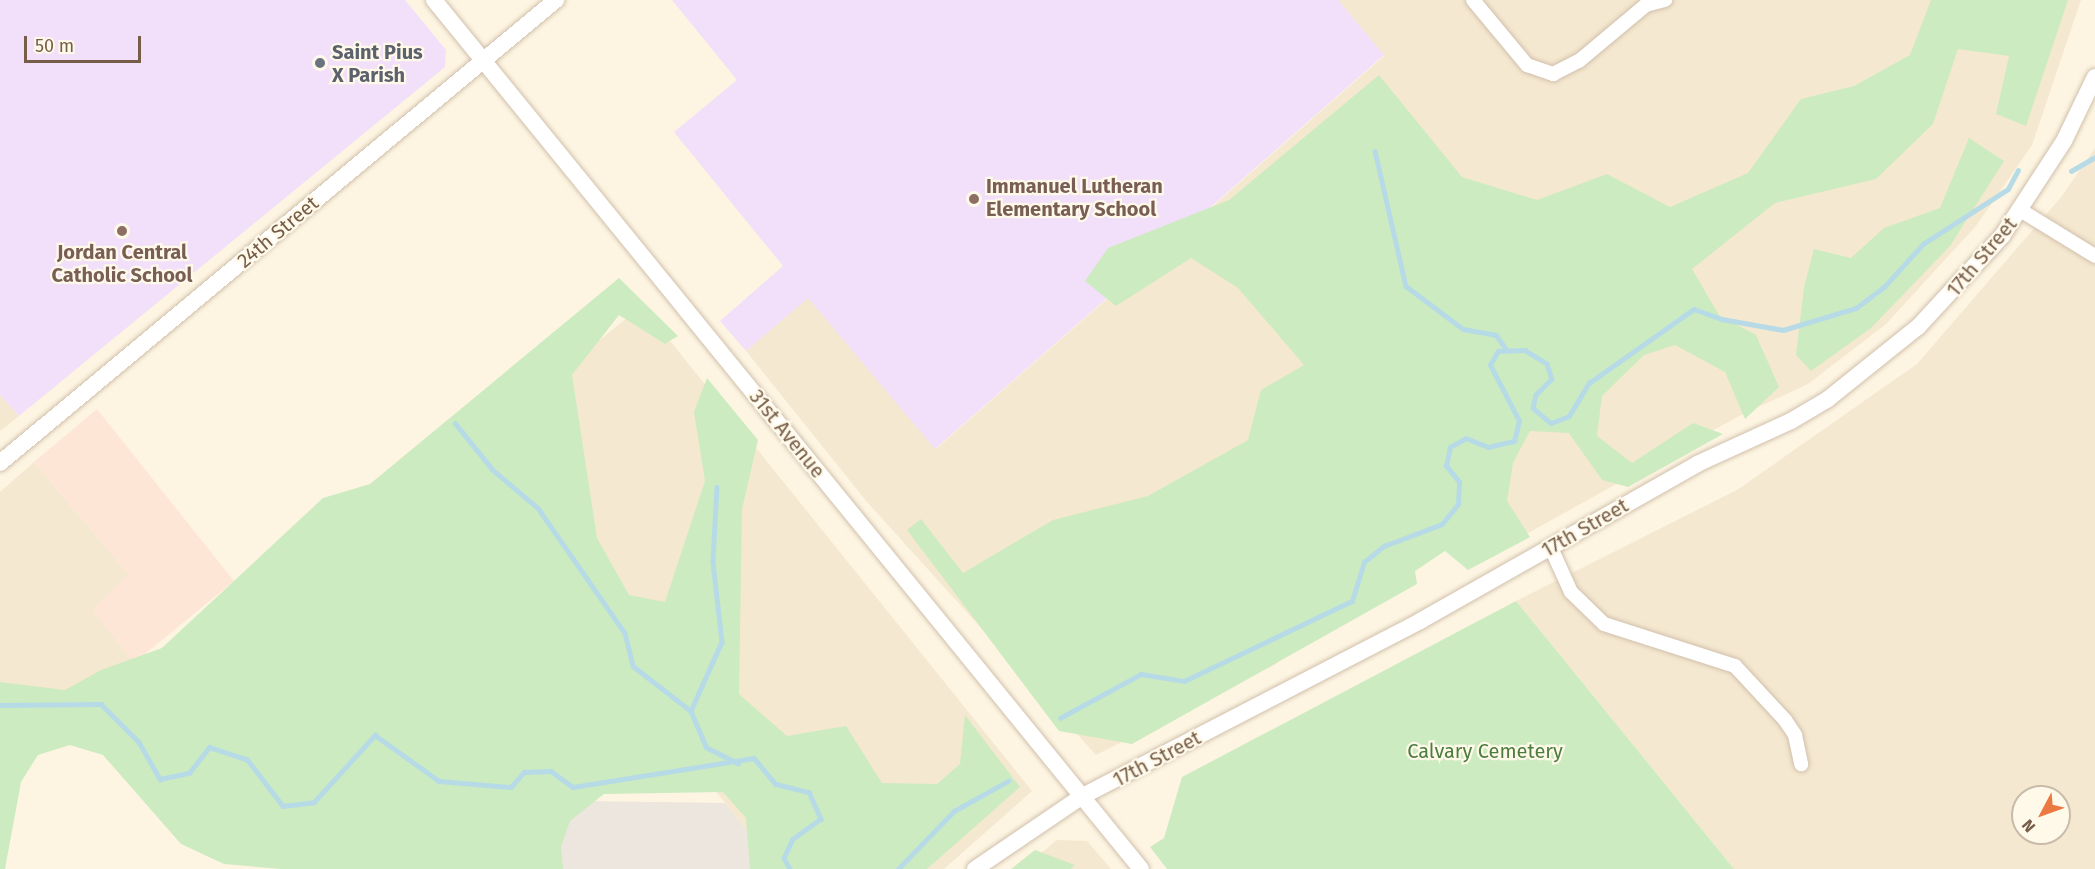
<!DOCTYPE html>
<html>
<head>
<meta charset="utf-8">
<style>
  body { margin:0 }
  #map { position:relative; width:2095px; height:869px; overflow:hidden; background:#fdf5e2; font-family:"Fira Sans",sans-serif }
  div>[style] { position:absolute }
  .residential>* { inset:0; background:#f5e8d0 }
  .commercial>* { inset:0; background:#fee6d6 }
  .industrial>* { inset:0; background:#ece6de }
  .education>* { inset:0; background:#f2dff9 }
  .green>* { inset:0; background:#cdebc0 }
  .stream>* { height:4.5px; margin:-2.25px; padding:0 2.25px; transform-origin:2.25px; border-radius:2.25px; background:#b6dbe7 }
  .roads { filter:drop-shadow(0 0 2px #d1c0ac) drop-shadow(0 0 2px #d1c0ac) }
  .minor>* { height:14px; margin:-7px; padding:0 7px; transform-origin:7px; border-radius:7px; background:#fff }
  .tertiary>* { height:16px; margin:-8px; padding:0 8px; transform-origin:8px; border-radius:8px; background:#fff }
  .dots>* { width:16px; height:16px; translate:-50% -50%; box-sizing:border-box; border:3px solid #fff9ea; border-radius:50% }
  span { translate:-50% -50%; white-space:nowrap; text-align:center; line-height:1.15; -webkit-text-stroke:4.5px #fff9ea; paint-order:stroke }
  .worship-label { font-size:20px; color:#5b616d; font-weight:700 }
  .left { translate:0 -50%; text-align:left }
  .education-label { font-size:20px; color:#785e54; font-weight:700 }
  .street-label { font-size:20px; color:#765d48 }
  .park-label { font-size:20px; color:#4b7d3f }
  .north { position:absolute; left:2011px; top:785px; width:60px; height:60px; box-sizing:border-box; background:#fff9ea; border:2px solid #c8bba9; border-radius:50%; rotate:229deg; font-size:16px; font-weight:700; line-height:24px; text-align:center; color:#765d48 }
  .north::after { content:''; display:block; margin:auto; width:21px; height:27px; background:#ed7942; clip-path:polygon(50% 0,100% 100%,50% 72%,0 100%) }
  .scale { position:absolute; left:24px; top:36px; width:117px; height:27px; box-sizing:border-box; border:3px solid #765d48; border-top:0; padding-left:8px; font-size:18px; line-height:21px; white-space:nowrap; color:#765d48; -webkit-text-stroke:4px #fff9ea; paint-order:stroke }
</style>
</head>
<body>
<div id="map">
  <div class="residential">
    <i style="clip-path:polygon(1338px 0,2081px 0,2032px 145px,1976px 226px,1886px 324px,1808px 384px,1741px 415px,1483px 558px,1437px 508px,1276px 664px,1096px 755px,867px 502px,746px 351px,808px 297px,936px 449px,1384px 56px)"></i>
    <i style="clip-path:polygon(evenodd,2095px 148px,2095px 869px,1734px 869px,1516px 601px,1737px 490px,1917px 364px,2062px 196px,2095px 148px,2023px 797px,2059px 797px,2059px 833px,2023px 833px,2023px 797px)"></i>
    <i style="clip-path:polygon(642px 306px,1032px 791px,944px 869px,778px 869px,450px 460px)"></i>
    <i style="clip-path:polygon(0 395px,19px 416px,0 431px)"></i>
    <i style="clip-path:polygon(34px 462px,130px 576px,134px 663px,77px 709px,0 689px,0 492px)"></i>
    <i style="clip-path:polygon(1057px 840px,1087px 841px,1111px 869px,1022px 869px)"></i>
  </div>
  <div class="commercial">
    <i style="clip-path:polygon(97px 409px,234px 581px,134px 663px,92px 610px,129px 575px,34px 462px)"></i>
  </div>
  <div class="industrial">
    <i style="clip-path:polygon(517px 800px,725px 803px,778px 869px,541px 869px)"></i>
  </div>
  <div class="education">
    <i style="clip-path:polygon(0 0,405px 0,446px 50px,445px 67px,19px 416px,0 395px)"></i>
    <i style="clip-path:polygon(672px 0,1338px 0,1384px 55px,935px 449px,808px 298px,746px 351px,720px 321px,783px 266px,674px 132px,737px 80px)"></i>
  </div>
  <div class="green">
    <i style="clip-path:polygon(1931px 0,2068px 0,2026px 126px,1996px 114px,2009px 56px,1958px 49px,1933px 124px,1876px 179px,1775px 203px,1692px 269px,1719px 315px,1756px 335px,1779px 387px,1745px 419px,1725px 372px,1675px 345px,1644px 355px,1602px 396px,1597px 436px,1632px 463px,1693px 423px,1723px 434px,1628px 487px,1602px 480px,1569px 433px,1530px 431px,1513px 463px,1507px 501px,1530px 537px,1468px 570px,1445px 551px,1415px 571px,1417px 584px,1132px 744px,1059px 731px,907px 530px,921px 519px,963px 573px,1053px 520px,1148px 496px,1248px 440px,1261px 390px,1304px 365px,1238px 288px,1191px 258px,1116px 306px,1085px 281px,1108px 248px,1229px 200px,1379px 75px,1462px 177px,1537px 200px,1607px 174px,1670px 207px,1748px 173px,1801px 99px,1854px 86px,1910px 55px)"></i>
    <i style="clip-path:polygon(1969px 138px,2004px 161px,1950px 246px,1871px 328px,1811px 371px,1796px 355px,1804px 287px,1814px 249px,1851px 258px,1884px 228px,1940px 208px)"></i>
    <i style="clip-path:polygon(619px 278px,678px 336px,665px 344px,619px 315px,572px 375px,597px 538px,629px 595px,665px 602px,705px 481px,694px 412px,707px 378px,758px 440px,742px 509px,739px 694px,787px 736px,846px 726px,882px 783px,937px 784px,960px 764px,965px 715px,1020px 787px,927px 869px,750px 869px,746px 818px,723px 792px,604px 794px,570px 821px,561px 847px,563px 869px,281px 869px,224px 864px,181px 844px,103px 755px,70px 745px,38px 755px,21px 782px,5px 869px,0 869px,0 682px,65px 690px,101px 670px,162px 648px,323px 498px,370px 484px)"></i>
    <i style="clip-path:polygon(1516px 601px,1734px 869px,1167px 869px,1150px 847px,1164px 838px,1182px 777px)"></i>
    <i style="clip-path:polygon(1035px 850px,1075px 865px,1071px 869px,1011px 869px)"></i>
  </div>
  <div class="stream">
    <i style="left:1375px;top:151px;width:139px;rotate:77.1deg"></i>
    <i style="left:1406px;top:286px;width:71px;rotate:37deg"></i>
    <i style="left:1463px;top:329px;width:34px;rotate:10deg"></i>
    <i style="left:1496px;top:335px;width:19px;rotate:54deg"></i>
    <i style="left:2071px;top:171px;width:28px;rotate:-30deg"></i>
    <i style="left:455px;top:423px;width:60px;rotate:51deg"></i>
    <i style="left:493px;top:470px;width:59px;rotate:40.2deg"></i>
    <i style="left:538px;top:508px;width:152px;rotate:55.2deg"></i>
    <i style="left:625px;top:633px;width:34px;rotate:76deg"></i>
    <i style="left:633px;top:666px;width:73px;rotate:37.8deg"></i>
    <i style="left:717px;top:487px;width:75px;rotate:93.1deg"></i>
    <i style="left:713px;top:562px;width:81px;rotate:83.6deg"></i>
    <i style="left:722px;top:642px;width:76px;rotate:114.2deg"></i>
    <i style="left:691px;top:711px;width:39px;rotate:67deg"></i>
    <i style="left:706px;top:747px;width:36px;rotate:27deg"></i>
    <i style="left:0;top:705px;width:101px;rotate:-0.6deg"></i>
    <i style="left:101px;top:704px;width:54px;rotate:45deg"></i>
    <i style="left:139px;top:742px;width:43px;rotate:60.4deg"></i>
    <i style="left:160px;top:779px;width:30px;rotate:-12deg"></i>
    <i style="left:189px;top:773px;width:33px;rotate:-52deg"></i>
    <i style="left:209px;top:747px;width:40px;rotate:18deg"></i>
    <i style="left:247px;top:759px;width:59px;rotate:52.5deg"></i>
    <i style="left:283px;top:806px;width:31px;rotate:-7deg"></i>
    <i style="left:314px;top:802px;width:91px;rotate:-47.7deg"></i>
    <i style="left:375px;top:735px;width:79px;rotate:35.7deg"></i>
    <i style="left:439px;top:781px;width:72px;rotate:4.8deg"></i>
    <i style="left:511px;top:787px;width:20px;rotate:-49deg"></i>
    <i style="left:524px;top:772px;width:27px;rotate:-2deg"></i>
    <i style="left:551px;top:771px;width:27px;rotate:36deg"></i>
    <i style="left:573px;top:787px;width:183px;rotate:-9.1deg"></i>
    <i style="left:754px;top:758px;width:34px;rotate:50deg"></i>
    <i style="left:776px;top:784px;width:34px;rotate:14deg"></i>
    <i style="left:809px;top:792px;width:30px;rotate:66deg"></i>
    <i style="left:821px;top:819px;width:34px;rotate:144deg"></i>
    <i style="left:793px;top:839px;width:21px;rotate:115deg"></i>
    <i style="left:784px;top:858px;width:13px;rotate:61deg"></i>
    <i style="left:1060px;top:718px;width:92px;rotate:-28.5deg"></i>
    <i style="left:1141px;top:674px;width:44px;rotate:9.2deg"></i>
    <i style="left:1184px;top:681px;width:186px;rotate:-25.5deg"></i>
    <i style="left:1352px;top:601px;width:41px;rotate:-72.9deg"></i>
    <i style="left:1364px;top:562px;width:26px;rotate:-39deg"></i>
    <i style="left:1384px;top:546px;width:62px;rotate:-20.8deg"></i>
    <i style="left:1442px;top:524px;width:26px;rotate:-51deg"></i>
    <i style="left:1458px;top:504px;width:22px;rotate:-87deg"></i>
    <i style="left:1459px;top:482px;width:21px;rotate:-129deg"></i>
    <i style="left:1446px;top:466px;width:19px;rotate:-78deg"></i>
    <i style="left:1450px;top:447px;width:18px;rotate:-29deg"></i>
    <i style="left:1466px;top:438px;width:24px;rotate:22deg"></i>
    <i style="left:1488px;top:447px;width:27px;rotate:-13deg"></i>
    <i style="left:1514px;top:441px;width:21px;rotate:-76deg"></i>
    <i style="left:1519px;top:421px;width:63px;rotate:-117.4deg"></i>
    <i style="left:1490px;top:365px;width:16px;rotate:-60deg"></i>
    <i style="left:1498px;top:351px;width:27px;rotate:-2deg"></i>
    <i style="left:1525px;top:350px;width:26px;rotate:32deg"></i>
    <i style="left:1547px;top:364px;width:16px;rotate:72deg"></i>
    <i style="left:1552px;top:379px;width:23px;rotate:135deg"></i>
    <i style="left:1536px;top:395px;width:13px;rotate:103deg"></i>
    <i style="left:1533px;top:408px;width:23px;rotate:40deg"></i>
    <i style="left:1551px;top:423px;width:19px;rotate:-21deg"></i>
    <i style="left:1569px;top:416px;width:39px;rotate:-59deg"></i>
    <i style="left:1589px;top:383px;width:128px;rotate:-35.2deg"></i>
    <i style="left:1694px;top:309px;width:30px;rotate:20deg"></i>
    <i style="left:1722px;top:319px;width:62px;rotate:10.2deg"></i>
    <i style="left:1783px;top:330px;width:76px;rotate:-16.8deg"></i>
    <i style="left:1856px;top:308px;width:35px;rotate:-37deg"></i>
    <i style="left:1884px;top:287px;width:58px;rotate:-47.8deg"></i>
    <i style="left:1923px;top:244px;width:101px;rotate:-32.9deg"></i>
    <i style="left:2008px;top:189px;width:21px;rotate:-62deg"></i>
    <i style="left:898px;top:869px;width:81px;rotate:-46deg"></i>
    <i style="left:954px;top:811px;width:62px;rotate:-29.1deg"></i>
  </div>
  <div class="roads">
    <div class="minor">
      <i style="left:1473px;top:0;width:85px;rotate:50.3deg"></i>
      <i style="left:1527px;top:65px;width:28px;rotate:19deg"></i>
      <i style="left:1553px;top:74px;width:29px;rotate:-27deg"></i>
      <i style="left:1579px;top:61px;width:87px;rotate:-39.9deg"></i>
      <i style="left:1646px;top:5px;width:20px;rotate:-15deg"></i>
      <i style="left:2020px;top:210px;width:88px;rotate:31.5deg"></i>
      <i style="left:1551px;top:548px;width:48px;rotate:65.6deg"></i>
      <i style="left:1571px;top:592px;width:46px;rotate:44.1deg"></i>
      <i style="left:1604px;top:624px;width:138px;rotate:17.8deg"></i>
      <i style="left:1735px;top:666px;width:74px;rotate:47.2deg"></i>
      <i style="left:1785px;top:720px;width:18px;rotate:56deg"></i>
      <i style="left:1795px;top:735px;width:30px;rotate:78deg"></i>
    </div>
    <div class="tertiary">
      <i style="left:434px;top:0;width:1120px;rotate:50.87deg"></i>
      <i style="left:0;top:463px;width:724px;rotate:-39.79deg"></i>
      <i style="left:975px;top:869px;width:128px;rotate:-34.2deg"></i>
      <i style="left:1081px;top:797px;width:382px;rotate:-27.4deg"></i>
      <i style="left:1420px;top:621px;width:318px;rotate:-29.5deg"></i>
      <i style="left:1697px;top:464px;width:103px;rotate:-24.6deg"></i>
      <i style="left:1791px;top:421px;width:43px;rotate:-30.7deg"></i>
      <i style="left:1828px;top:399px;width:115px;rotate:-38.7deg"></i>
      <i style="left:1918px;top:327px;width:124px;rotate:-47.3deg"></i>
      <i style="left:2002px;top:236px;width:113px;rotate:-56.9deg"></i>
      <i style="left:2064px;top:141px;width:71px;rotate:-64.2deg"></i>
    </div>
  </div>
  <div class="dots">
    <i style="left:320px;top:63px;background:#6b7280"></i>
    <i style="left:974px;top:199px;background:#8d6e63"></i>
    <i style="left:122px;top:231px;background:#8d6e63"></i>
  </div>
  <div class="worship-label">
    <span class="left" style="left:332px;top:64px">Saint Pius<br>X Parish</span>
  </div>
  <div class="education-label">
    <span class="left" style="left:986px;top:198px">Immanuel Lutheran<br>Elementary School</span>
    <span style="left:122px;top:264px">Jordan Central<br>Catholic School</span>
  </div>
  <div class="street-label">
    <span style="left:278px;top:232px;rotate:-40deg">24th Street</span>
    <span style="left:1982px;top:257px;rotate:-50deg">17th Street</span>
    <span style="left:787px;top:434px;rotate:51deg">31st Avenue</span>
    <span style="left:1585px;top:528px;rotate:-30deg">17th Street</span>
    <span style="left:1157px;top:759px;rotate:-28deg">17th Street</span>
  </div>
  <div class="park-label">
    <span style="left:1485px;top:751px">Calvary Cemetery</span>
  </div>
  <div class="north">N</div>
  <div class="scale">50 m</div>
</div>
</body>
</html>
